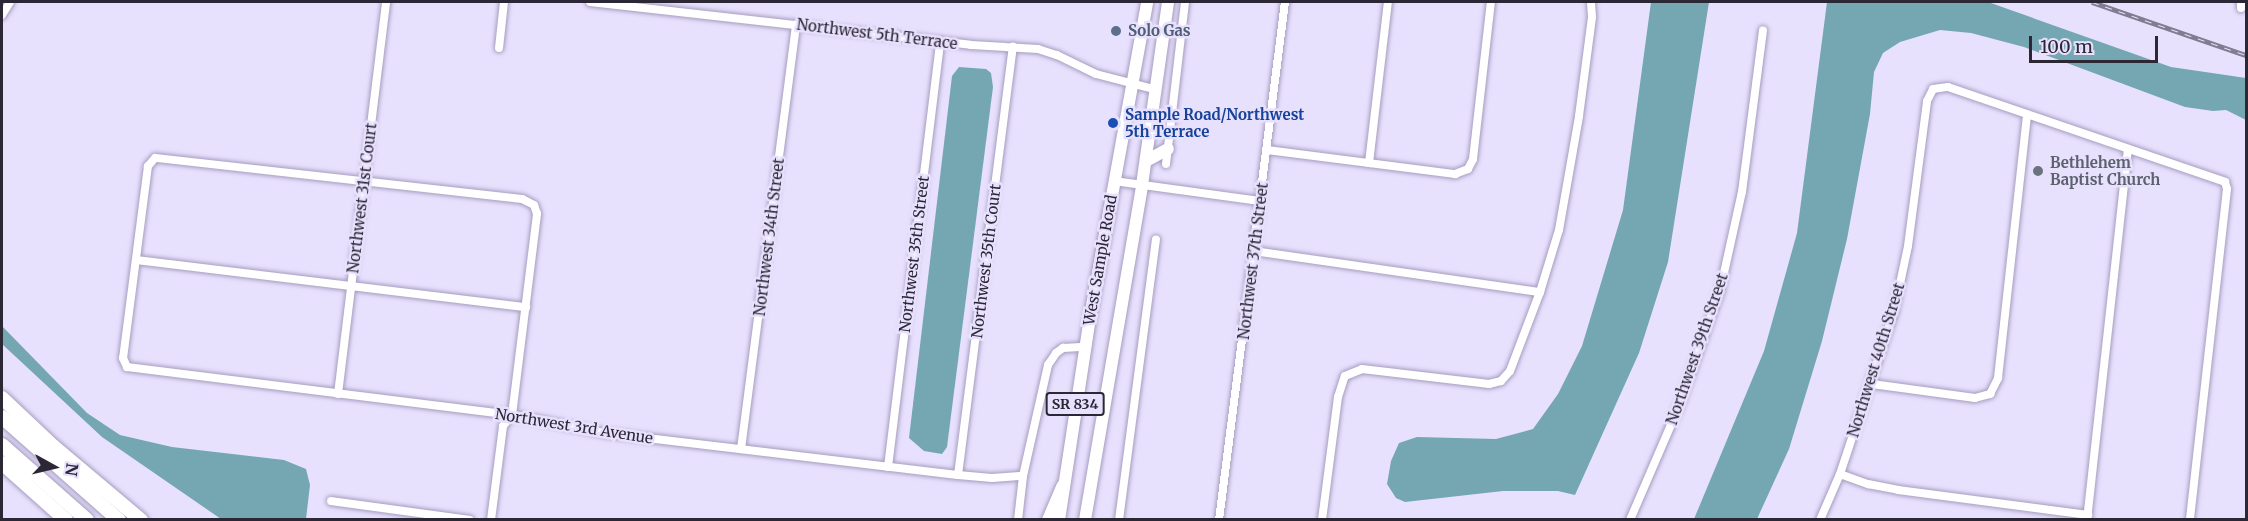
<!DOCTYPE html>
<html>
<head>
<meta charset="utf-8">
<style>
  body { margin:0 }
  #map { position:relative; width:2248px; height:521px; overflow:hidden; background:#e8e1fe; font-family:Merriweather,serif }
  div>[style] { position:absolute }
  .water>* { inset:0; background:#74a7b2 }
  .roads { filter:drop-shadow(0 0 2px #a69dbf) drop-shadow(0 0 2px #a69dbf) }
  .minor>* { height:8px; margin:-4px; padding:0 4px; transform-origin:4px; border-radius:4px; background:#fff }
  .primary>* { height:12px; margin:-6px; padding:0 6px; transform-origin:6px; border-radius:6px; background:#fff }
  .motorway>* { height:14px; margin:-7px; padding:0 7px; transform-origin:7px; border-radius:7px; background:#fff }
  .rail>* { height:4.5px; margin-top:-2.25px; transform-origin:0; background:repeating-linear-gradient(90deg,#e8e1fe 0 7px,#827c91 0 14px); box-sizing:border-box; border-block:2px solid #827c91 }
  .dots>* { width:16px; height:16px; translate:-50% -50%; box-sizing:border-box; border:3px solid #e8e1fe; border-radius:50% }
  span { translate:-50% -50%; white-space:nowrap; text-align:center; line-height:1.15; -webkit-text-stroke:5px #e8e1fe; paint-order:stroke }
  .shield-label span { padding:2px 4px; background:#e8e1fe; border:2px solid; border-radius:4px; -webkit-text-stroke-width:0 }
  .shield-label { font-size:14px; color:#2b2735; font-weight:700 }
  .service-label { font-size:15px; color:#4e5e75; font-weight:700 }
  .left { translate:0 -50%; text-align:left }
  .street-label { font-size:15px; color:#2b2735 }
  .transit-label { font-size:15px; color:#164399; font-weight:700 }
  .worship-label { font-size:15px; color:#5b616d; font-weight:700 }
  .frame { position:absolute; inset:0; border:3px solid #2b2735; pointer-events:none }
  .north { position:absolute; left:24px; top:437px; width:60px; height:60px; -webkit-text-stroke:4px #e8e1fe; paint-order:stroke; rotate:98deg; font-size:16px; font-weight:700; line-height:24px; text-align:center; color:#2b2735 }
  .north::after { content:''; display:block; margin:auto; width:21px; height:27px; background:#2b2735; clip-path:polygon(50% 0,100% 100%,50% 72%,0 100%) }
  .scale { position:absolute; left:2029px; top:36px; width:129px; height:27px; box-sizing:border-box; border:3px solid #2b2735; border-top:0; padding-left:8px; font-size:18px; line-height:21px; white-space:nowrap; color:#2b2735; -webkit-text-stroke:4px #e8e1fe; paint-order:stroke }
</style>
</head>
<body>
<div id="map">
  <div class="water">
    <i style="clip-path:polygon(1651px 2px,1709px 2px,1668px 262px,1639px 353px,1575px 495px,1558px 491px,1503px 491px,1405px 502px,1396px 498px,1387px 484px,1391px 461px,1399px 443px,1417px 437px,1496px 439px,1533px 429px,1558px 394px,1582px 346px,1623px 210px)"></i>
    <i style="clip-path:polygon(1827px 2px,1988px 2px,2171px 67px,2246px 78px,2246px 120px,2226px 110px,2213px 111px,2185px 107px,2024px 47px,1971px 33px,1940px 30px,1900px 42px,1883px 53px,1874px 72px,1870px 114px,1847px 239px,1822px 341px,1789px 449px,1757px 519px,1694px 519px,1764px 351px,1797px 233px)"></i>
    <i style="clip-path:polygon(959px 67px,986px 69px,991px 73px,993px 87px,947px 447px,942px 454px,924px 451px,909px 438px,952px 76px)"></i>
    <i style="clip-path:polygon(2px 326px,87px 413px,120px 435px,172px 447px,284px 460px,306px 469px,310px 485px,306px 519px,221px 519px,102px 437px,2px 344px)"></i>
  </div>
  <div class="roads">
    <div class="minor">
      <i style="left:590px;top:2px;width:383px;rotate:6.4deg"></i>
      <i style="left:971px;top:45px;width:67px;rotate:3.4deg"></i>
      <i style="left:1038px;top:49px;width:20px;rotate:18deg"></i>
      <i style="left:1057px;top:55px;width:43px;rotate:26deg"></i>
      <i style="left:1096px;top:74px;width:63px;rotate:14.7deg"></i>
      <i style="left:2241px;top:8px;width:6px;rotate:-90deg"></i>
      <i style="left:2px;top:15px;width:15px;rotate:-58deg"></i>
      <i style="left:499px;top:48px;width:46px;rotate:-83.8deg"></i>
      <i style="left:1267px;top:150px;width:190px;rotate:7.3deg"></i>
      <i style="left:1455px;top:174px;width:14px;rotate:-21deg"></i>
      <i style="left:1468px;top:169px;width:11px;rotate:-63deg"></i>
      <i style="left:1473px;top:159px;width:158px;rotate:-83.5deg"></i>
      <i style="left:1369px;top:163px;width:162px;rotate:-83.3deg"></i>
      <i style="left:1166px;top:164px;width:163px;rotate:-83.3deg"></i>
      <i style="left:1114px;top:181px;width:147px;rotate:7.8deg"></i>
      <i style="left:1254px;top:251px;width:289px;rotate:8.2deg"></i>
      <i style="left:136px;top:260px;width:393px;rotate:6.9deg"></i>
      <i style="left:1872px;top:384px;width:104px;rotate:7.7deg"></i>
      <i style="left:1975px;top:398px;width:16px;rotate:-15deg"></i>
      <i style="left:1990px;top:394px;width:18px;rotate:-63deg"></i>
      <i style="left:1998px;top:378px;width:265px;rotate:-83.7deg"></i>
      <i style="left:338px;top:394px;width:395px;rotate:-83deg"></i>
      <i style="left:741px;top:449px;width:428px;rotate:-82.6deg"></i>
      <i style="left:888px;top:467px;width:429px;rotate:-83deg"></i>
      <i style="left:1840px;top:474px;width:30px;rotate:20deg"></i>
      <i style="left:1868px;top:484px;width:31px;rotate:11deg"></i>
      <i style="left:1898px;top:490px;width:192px;rotate:7.5deg"></i>
      <i style="left:958px;top:475px;width:432px;rotate:-82.7deg"></i>
      <i style="left:331px;top:501px;width:140px;rotate:7.8deg"></i>
      <i style="left:491px;top:520px;width:95px;rotate:-82.7deg"></i>
      <i style="left:503px;top:426px;width:14px;rotate:-51deg"></i>
      <i style="left:512px;top:415px;width:203px;rotate:-82.9deg"></i>
      <i style="left:537px;top:214px;width:9px;rotate:-108deg"></i>
      <i style="left:534px;top:205px;width:13px;rotate:-153deg"></i>
      <i style="left:522px;top:199px;width:369px;rotate:-173.6deg"></i>
      <i style="left:155px;top:158px;width:11px;rotate:131deg"></i>
      <i style="left:148px;top:166px;width:194px;rotate:97.4deg"></i>
      <i style="left:123px;top:358px;width:10px;rotate:66deg"></i>
      <i style="left:127px;top:367px;width:388px;rotate:7.1deg"></i>
      <i style="left:512px;top:415px;width:95px;rotate:11deg"></i>
      <i style="left:605px;top:433px;width:355px;rotate:6.8deg"></i>
      <i style="left:958px;top:475px;width:34px;rotate:5deg"></i>
      <i style="left:992px;top:478px;width:31px;rotate:-4deg"></i>
      <i style="left:1018px;top:520px;width:44px;rotate:-83.5deg"></i>
      <i style="left:1023px;top:476px;width:114px;rotate:-77.3deg"></i>
      <i style="left:1048px;top:365px;width:14px;rotate:-56deg"></i>
      <i style="left:1056px;top:353px;width:9px;rotate:-36deg"></i>
      <i style="left:1063px;top:348px;width:22px;rotate:-3deg"></i>
      <i style="left:1119px;top:520px;width:283px;rotate:-82.5deg"></i>
      <i style="left:1219px;top:520px;width:522px;rotate:-82.74deg"></i>
      <i style="left:1322px;top:520px;width:124px;rotate:-82.6deg"></i>
      <i style="left:1338px;top:397px;width:22px;rotate:-72deg"></i>
      <i style="left:1345px;top:376px;width:18px;rotate:-22deg"></i>
      <i style="left:1362px;top:369px;width:128px;rotate:6.7deg"></i>
      <i style="left:1489px;top:384px;width:12px;rotate:-14deg"></i>
      <i style="left:1501px;top:381px;width:13px;rotate:-48deg"></i>
      <i style="left:1510px;top:371px;width:85px;rotate:-69.2deg"></i>
      <i style="left:1540px;top:292px;width:65px;rotate:-73deg"></i>
      <i style="left:1559px;top:230px;width:116px;rotate:-80deg"></i>
      <i style="left:1579px;top:116px;width:100px;rotate:-82.5deg"></i>
      <i style="left:1592px;top:17px;width:15px;rotate:-94deg"></i>
      <i style="left:1630px;top:520px;width:126px;rotate:-66.7deg"></i>
      <i style="left:1680px;top:404px;width:120px;rotate:-70.5deg"></i>
      <i style="left:1720px;top:291px;width:101px;rotate:-77.5deg"></i>
      <i style="left:1742px;top:192px;width:163px;rotate:-82.6deg"></i>
      <i style="left:1820px;top:520px;width:50px;rotate:-66.5deg"></i>
      <i style="left:1840px;top:474px;width:171px;rotate:-71.6deg"></i>
      <i style="left:1894px;top:312px;width:67px;rotate:-78deg"></i>
      <i style="left:1908px;top:246px;width:146px;rotate:-82.5deg"></i>
      <i style="left:1927px;top:101px;width:13px;rotate:-63deg"></i>
      <i style="left:1933px;top:89px;width:15px;rotate:-8deg"></i>
      <i style="left:1948px;top:87px;width:293px;rotate:18.9deg"></i>
      <i style="left:2225px;top:182px;width:7px;rotate:74deg"></i>
      <i style="left:2227px;top:189px;width:333px;rotate:96.4deg"></i>
      <i style="left:2087px;top:520px;width:372px;rotate:-83.7deg"></i>
    </div>
    <div class="primary">
      <i style="left:1146px;top:161px;width:25px;rotate:-29deg"></i>
      <i style="left:1059px;top:520px;width:205px;rotate:-81.3deg"></i>
      <i style="left:1090px;top:317px;width:320px;rotate:-79.7deg"></i>
      <i style="left:1085px;top:520px;width:340px;rotate:-80.3deg"></i>
      <i style="left:1142px;top:185px;width:185px;rotate:-81.9deg"></i>
    </div>
    <div class="motorway">
      <i style="left:2px;top:398px;width:70px;rotate:43.3deg"></i>
      <i style="left:53px;top:446px;width:115px;rotate:40.1deg"></i>
      <i style="left:2px;top:417px;width:156px;rotate:41.4deg"></i>
      <i style="left:2px;top:445px;width:113px;rotate:41.4deg"></i>
      <i style="left:2px;top:463px;width:86px;rotate:41.7deg"></i>
      <i style="left:1049px;top:520px;width:36px;rotate:-67deg"></i>
    </div>
  </div>
  <div class="rail">
    <i style="left:2092px;top:2px;width:163px;rotate:19deg"></i>
  </div>
  <div class="dots">
    <i style="left:1116px;top:31px;background:#5c6f8a"></i>
    <i style="left:1113px;top:123px;background:#1a4fb4"></i>
    <i style="left:2038px;top:171px;background:#6b7280"></i>
  </div>
  <div class="shield-label">
    <span style="left:1075px;top:404px">SR 834</span>
  </div>
  <div class="service-label">
    <span class="left" style="left:1128px;top:31px">Solo Gas</span>
  </div>
  <div class="street-label">
    <span style="left:877px;top:34px;rotate:7deg">Northwest 5th Terrace</span>
    <span style="left:362px;top:198px;rotate:-83deg">Northwest 31st Court</span>
    <span style="left:769px;top:237px;rotate:-83deg">Northwest 34th Street</span>
    <span style="left:914px;top:254px;rotate:-83deg">Northwest 35th Street</span>
    <span style="left:1100px;top:260px;rotate:-80deg">West Sample Road</span>
    <span style="left:986px;top:261px;rotate:-83deg">Northwest 35th Court</span>
    <span style="left:1253px;top:261px;rotate:-83deg">Northwest 37th Street</span>
    <span style="left:1697px;top:349px;rotate:-71deg">Northwest 39th Street</span>
    <span style="left:1876px;top:360px;rotate:-73deg">Northwest 40th Street</span>
    <span style="left:574px;top:426px;rotate:9deg">Northwest 3rd Avenue</span>
  </div>
  <div class="transit-label">
    <span class="left" style="left:1125px;top:123px">Sample Road/Northwest<br>5th Terrace</span>
  </div>
  <div class="worship-label">
    <span class="left" style="left:2050px;top:171px">Bethlehem<br>Baptist Church</span>
  </div>
  <div class="frame"></div>
  <div class="north">N</div>
  <div class="scale">100 m</div>
</div>
</body>
</html>
